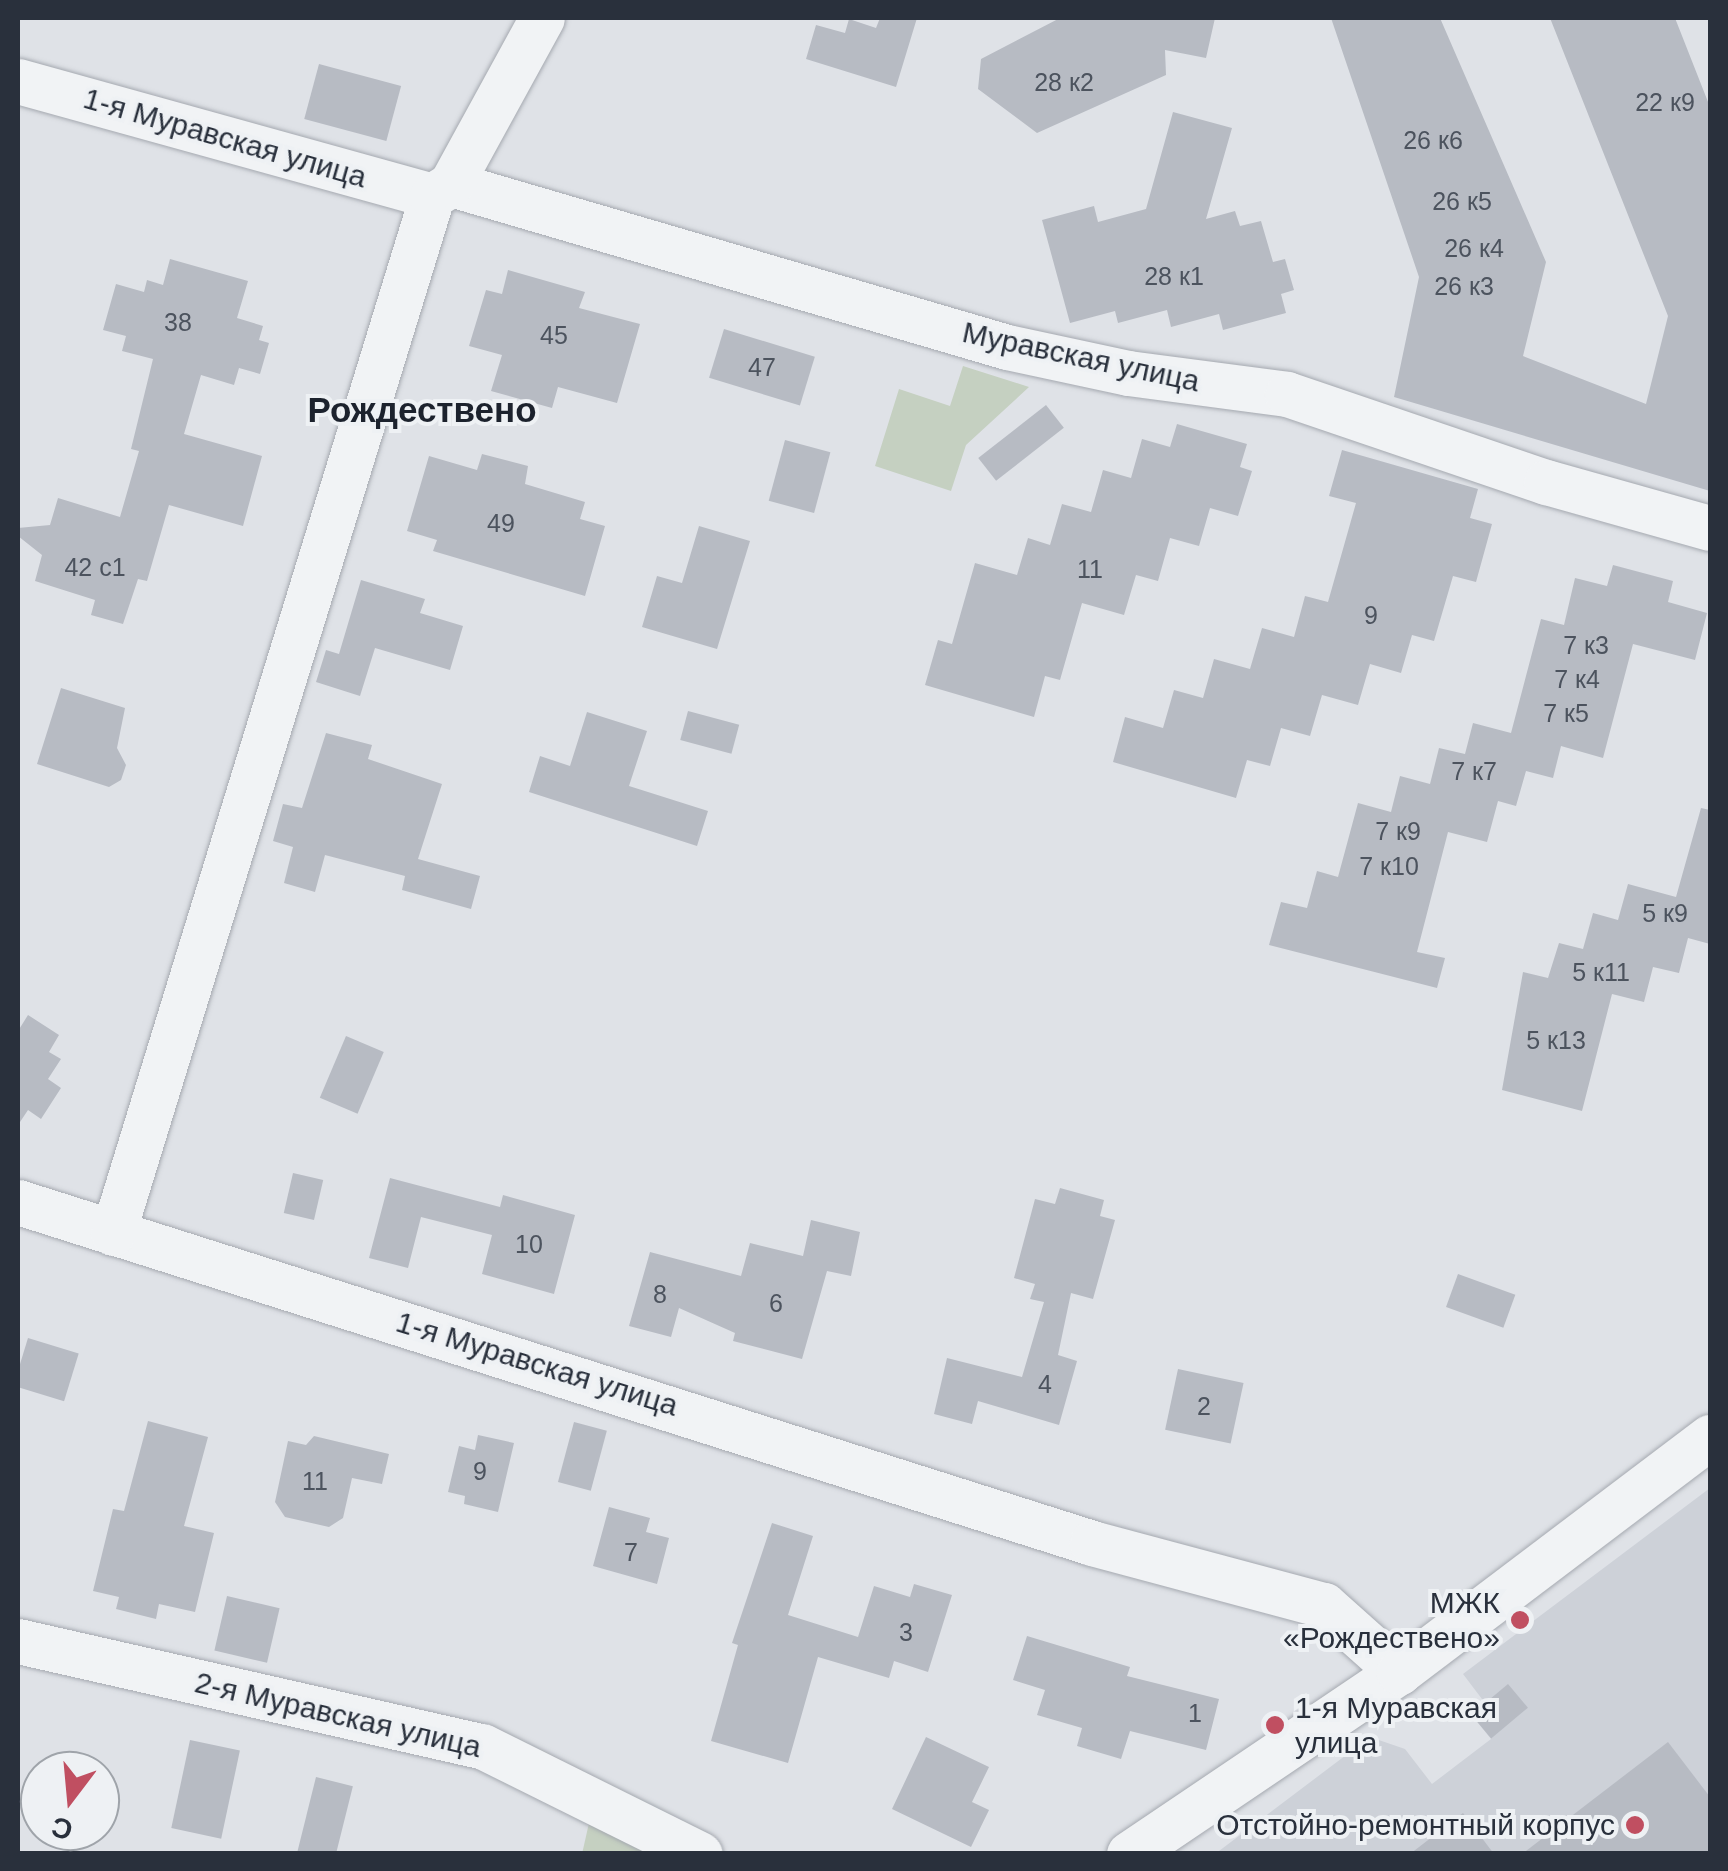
<!DOCTYPE html>
<html>
<head>
<meta charset="utf-8">
<style>
  body { margin:0 }
  #map { position:relative; width:1728px; height:1871px; overflow:hidden; background:#dfe2e7; font-family:Helvetica,sans-serif }
  div>[style] { position:absolute }
  .built>* { inset:0; background:#cdd1d8 }
  .green>* { inset:0; background:#c5d0c1 }
  .building>* { inset:0; background:#b7bbc3; transform-origin:0 0 }
  .roads { filter:drop-shadow(0 0 2px #a5a9b0) drop-shadow(0 0 2px #a5a9b0) }
  .minor>* { height:45px; margin:-22.5px; padding:0 22.5px; transform-origin:22.5px; border-radius:22.5px; background:#f1f3f5 }
  .dots>* { width:28px; height:28px; translate:-50% -50%; box-sizing:border-box; border:5px solid #eef1f4; border-radius:50% }
  span { translate:-50% -50%; white-space:nowrap; text-align:center; line-height:1.15; -webkit-text-stroke:8px #eef1f4; paint-order:stroke }
  .number-label { font-size:25px; color:#4c535e }
  .number-label span { -webkit-text-stroke-width:0 }
  .street-label { font-size:30px; color:#29303c }
  .poi-label { font-size:30px; color:#29303c }
  .right { translate:-100% -50%; text-align:right }
  .left { translate:0 -50%; text-align:left }
  .quarter-label { font-size:35px; color:#1c222d; font-weight:700 }
  .frame { position:absolute; inset:0; border:20px solid #29303c; pointer-events:none }
  .north { position:absolute; left:20px; top:1751px; width:100px; height:100px; box-sizing:border-box; background:#eef1f4; border:2px solid #9fa4aa; border-radius:50%; rotate:196deg; font-size:28px; font-weight:700; line-height:40px; text-align:center; color:#29303c }
  .north::after { content:''; display:block; margin:auto; width:35px; height:45px; background:#c04f61; clip-path:polygon(50% 0,100% 100%,50% 72%,0 100%) }
</style>
</head>
<body>
<div id="map">
  <div class="built">
    <i style="clip-path:polygon(1710px 1488px,1710px 1853px,1215px 1854px,1370px 1737px,1405px 1749px,1432px 1784px,1491px 1739px,1471px 1714px,1485px 1703px,1463px 1674px)"></i>
  </div>
  <div class="green">
    <i style="clip-path:polygon(963px 366px,1029px 387px,966px 445px,951px 491px,875px 466px,899px 389px,950px 406px)"></i>
    <i style="clip-path:polygon(589px 1823px,650px 1854px,582px 1854px)"></i>
  </div>
  <div class="building">
    <i style="clip-path:polygon(880px 18px,917px 18px,896px 87px,806px 59px,816px 25px,845px 33px,849px 19px,876px 28px)"></i>
    <i style="clip-path:polygon(1060px 18px,1215px 18px,1206px 58px,1165px 50px,1166px 75px,1037px 133px,978px 89px,981px 59px)"></i>
    <i style="clip-path:polygon(1331px 18px,1440px 18px,1546px 262px,1523px 356px,1646px 404px,1668px 316px,1550px 18px,1675px 18px,1710px 107px,1710px 491px,1394px 397px,1419px 277px)"></i>
    <i style="left:319px;top:64px;width:85px;height:57px;rotate:15deg"></i>
    <i style="clip-path:polygon(1173px 112px,1232px 128px,1206px 219px,1235px 211px,1240px 226px,1261px 221px,1273px 262px,1285px 259px,1294px 290px,1281px 294px,1286px 313px,1223px 330px,1219px 314px,1171px 327px,1167px 310px,1118px 323px,1115px 311px,1070px 323px,1042px 220px,1094px 206px,1098px 222px,1146px 209px)"></i>
    <i style="clip-path:polygon(170px 259px,248px 281px,237px 318px,263px 326px,259px 340px,269px 343px,260px 374px,239px 368px,234px 385px,201px 375px,184px 434px,262px 456px,243px 526px,169px 505px,147px 581px,138px 579px,123px 624px,91px 615px,95px 600px,35px 581px,42px 555px,18px 536px,18px 528px,50px 525px,58px 498px,120px 517px,139px 451px,131px 449px,153px 359px,122px 351px,126px 336px,103px 330px,116px 284px,144px 292px,147px 280px,163px 285px)"></i>
    <i style="clip-path:polygon(508px 270px,585px 292px,579px 308px,640px 324px,617px 403px,558px 387px,552px 408px,491px 391px,502px 355px,469px 346px,486px 290px,502px 294px)"></i>
    <i style="left:724px;top:329px;width:95px;height:51px;rotate:17deg"></i>
    <i style="left:1046px;top:405px;width:29px;height:86px;rotate:52deg"></i>
    <i style="clip-path:polygon(1177px 424px,1247px 444px,1240px 467px,1252px 471px,1238px 516px,1210px 508px,1199px 546px,1170px 538px,1158px 581px,1136px 575px,1124px 615px,1082px 603px,1060px 680px,1045px 676px,1034px 717px,925px 685px,938px 640px,952px 644px,975px 563px,1017px 575px,1028px 538px,1050px 545px,1062px 504px,1091px 512px,1103px 470px,1131px 478px,1142px 439px,1170px 447px)"></i>
    <i style="left:785px;top:440px;width:47px;height:63px;rotate:15deg"></i>
    <i style="clip-path:polygon(1342px 450px,1478px 489px,1470px 518px,1492px 524px,1476px 582px,1453px 576px,1434px 641px,1412px 635px,1401px 673px,1370px 664px,1358px 705px,1322px 695px,1310px 736px,1281px 728px,1270px 766px,1247px 760px,1236px 798px,1113px 762px,1125px 717px,1163px 728px,1174px 690px,1203px 698px,1214px 659px,1250px 669px,1262px 628px,1294px 637px,1305px 596px,1328px 602px,1356px 503px,1329px 496px)"></i>
    <i style="clip-path:polygon(482px 454px,528px 466px,525px 484px,585px 502px,580px 519px,605px 526px,585px 596px,433px 551px,437px 540px,407px 531px,429px 456px,477px 470px)"></i>
    <i style="clip-path:polygon(699px 526px,750px 541px,717px 649px,642px 627px,657px 576px,682px 583px)"></i>
    <i style="clip-path:polygon(1613px 565px,1673px 581px,1668px 602px,1707px 613px,1695px 660px,1633px 644px,1603px 758px,1561px 746px,1553px 778px,1526px 771px,1516px 806px,1498px 801px,1487px 842px,1448px 832px,1417px 952px,1445px 958px,1437px 988px,1269px 945px,1281px 902px,1307px 908px,1317px 871px,1338px 877px,1358px 803px,1391px 812px,1400px 776px,1430px 784px,1439px 748px,1465px 754px,1473px 723px,1511px 733px,1541px 619px,1564px 625px,1575px 578px,1607px 586px)"></i>
    <i style="clip-path:polygon(361px 580px,425px 599px,420px 613px,463px 626px,450px 670px,375px 648px,360px 696px,316px 682px,326px 650px,339px 654px)"></i>
    <i style="clip-path:polygon(61px 688px,125px 708px,117px 748px,126px 765px,121px 780px,109px 787px,37px 764px)"></i>
    <i style="left:688px;top:711px;width:53px;height:30px;rotate:15deg"></i>
    <i style="clip-path:polygon(587px 712px,647px 731px,629px 786px,708px 811px,697px 846px,529px 792px,540px 756px,570px 766px)"></i>
    <i style="clip-path:polygon(326px 733px,372px 745px,368px 759px,442px 784px,418px 859px,480px 876px,471px 909px,402px 890px,405px 876px,325px 855px,315px 892px,284px 883px,293px 847px,273px 841px,283px 804px,302px 808px)"></i>
    <i style="clip-path:polygon(1701px 808px,1710px 810px,1710px 944px,1688px 938px,1679px 973px,1653px 967px,1644px 1002px,1612px 994px,1582px 1111px,1502px 1090px,1523px 972px,1548px 978px,1559px 943px,1583px 949px,1593px 913px,1618px 920px,1628px 884px,1676px 897px)"></i>
    <i style="clip-path:polygon(28px 1015px,59px 1035px,49px 1052px,61px 1059px,48px 1079px,61px 1088px,41px 1119px,28px 1110px,18px 1125px,18px 1031px)"></i>
    <i style="left:346px;top:1036px;width:41px;height:67px;rotate:23deg"></i>
    <i style="left:293px;top:1173px;width:31px;height:41px;rotate:13deg"></i>
    <i style="clip-path:polygon(390px 1178px,500px 1207px,503px 1195px,575px 1215px,554px 1294px,482px 1274px,492px 1235px,421px 1217px,408px 1268px,369px 1258px)"></i>
    <i style="clip-path:polygon(1060px 1188px,1104px 1200px,1100px 1216px,1115px 1220px,1093px 1299px,1071px 1293px,1058px 1355px,1077px 1361px,1059px 1425px,978px 1401px,972px 1424px,934px 1414px,947px 1358px,1022px 1377px,1044px 1302px,1030px 1299px,1035px 1284px,1014px 1278px,1035px 1199px,1055px 1204px)"></i>
    <i style="clip-path:polygon(811px 1220px,860px 1232px,851px 1276px,827px 1271px,802px 1359px,733px 1341px,735px 1333px,679px 1308px,671px 1337px,629px 1326px,650px 1252px,741px 1276px,750px 1243px,803px 1256px)"></i>
    <i style="left:1458px;top:1274px;width:61px;height:35px;rotate:20deg"></i>
    <i style="left:28px;top:1338px;width:53px;height:50px;rotate:17deg"></i>
    <i style="left:1178px;top:1369px;width:67px;height:62px;rotate:12deg"></i>
    <i style="clip-path:polygon(148px 1421px,208px 1437px,184px 1526px,214px 1533px,195px 1612px,159px 1604px,156px 1619px,116px 1609px,119px 1597px,93px 1591px,113px 1509px,124px 1511px)"></i>
    <i style="left:574px;top:1422px;width:34px;height:62px;rotate:15deg"></i>
    <i style="clip-path:polygon(478px 1435px,514px 1443px,498px 1512px,464px 1504px,465px 1496px,448px 1492px,459px 1446px,475px 1450px)"></i>
    <i style="clip-path:polygon(314px 1436px,389px 1454px,382px 1484px,352px 1478px,343px 1518px,329px 1527px,285px 1517px,275px 1502px,288px 1441px,306px 1445px)"></i>
    <i style="clip-path:polygon(609px 1507px,650px 1518px,646px 1532px,669px 1538px,657px 1584px,593px 1566px)"></i>
    <i style="clip-path:polygon(772px 1523px,813px 1536px,788px 1615px,858px 1637px,874px 1586px,910px 1597px,914px 1584px,952px 1595px,928px 1672px,894px 1661px,889px 1678px,818px 1657px,788px 1763px,711px 1741px,738px 1645px,732px 1643px)"></i>
    <i style="left:227px;top:1596px;width:54px;height:56px;rotate:13deg"></i>
    <i style="clip-path:polygon(1027px 1636px,1130px 1667px,1127px 1676px,1219px 1699px,1206px 1750px,1130px 1731px,1121px 1759px,1077px 1746px,1082px 1728px,1037px 1715px,1045px 1690px,1013px 1680px)"></i>
    <i style="left:1508px;top:1684px;width:31px;height:48px;rotate:50deg"></i>
    <i style="clip-path:polygon(926px 1737px,989px 1767px,972px 1802px,989px 1810px,971px 1847px,892px 1809px)"></i>
    <i style="left:190px;top:1740px;width:51px;height:90px;rotate:12deg"></i>
    <i style="clip-path:polygon(1668px 1742px,1710px 1797px,1710px 1854px,1522px 1854px)"></i>
    <i style="left:316px;top:1777px;width:38px;height:79px;rotate:14deg"></i>
    <i style="clip-path:polygon(1463px 1813px,1494px 1854px,1410px 1854px)"></i>
  </div>
  <div class="roads">
    <div class="minor">
      <i style="left:18px;top:81px;width:430px;rotate:15.5deg"></i>
      <i style="left:451px;top:184px;width:579px;rotate:16.34deg"></i>
      <i style="left:1007px;top:347px;width:124px;rotate:12.1deg"></i>
      <i style="left:1128px;top:373px;width:160px;rotate:7.5deg"></i>
      <i style="left:1287px;top:394px;width:274px;rotate:18.8deg"></i>
      <i style="left:1546px;top:482px;width:170px;rotate:15.7deg"></i>
      <i style="left:18px;top:1202px;width:1127px;rotate:17.61deg"></i>
      <i style="left:1092px;top:1543px;width:240px;rotate:15deg"></i>
      <i style="left:1324px;top:1605px;width:101px;rotate:41.8deg"></i>
      <i style="left:113px;top:1233px;width:1085px;rotate:-72.9deg"></i>
      <i style="left:432px;top:196px;width:22px;rotate:-32deg"></i>
      <i style="left:451px;top:184px;width:189px;rotate:-61.3deg"></i>
      <i style="left:18px;top:1641px;width:476px;rotate:12.8deg"></i>
      <i style="left:482px;top:1746px;width:243px;rotate:26.4deg"></i>
      <i style="left:1129px;top:1854px;width:326px;rotate:-34deg"></i>
      <i style="left:1399px;top:1672px;width:390px;rotate:-37.1deg"></i>
    </div>
  </div>
  <div class="dots">
    <i style="left:1520px;top:1620px;background:#c04f61"></i>
    <i style="left:1275px;top:1725px;background:#c04f61"></i>
    <i style="left:1635px;top:1825px;background:#c04f61"></i>
  </div>
  <div class="number-label">
    <span style="left:1064px;top:82px">28 к2</span>
    <span style="left:1665px;top:102px">22 к9</span>
    <span style="left:1433px;top:140px">26 к6</span>
    <span style="left:1462px;top:201px">26 к5</span>
    <span style="left:1474px;top:248px">26 к4</span>
    <span style="left:1174px;top:276px">28 к1</span>
    <span style="left:1464px;top:286px">26 к3</span>
    <span style="left:178px;top:322px">38</span>
    <span style="left:554px;top:335px">45</span>
    <span style="left:762px;top:367px">47</span>
    <span style="left:501px;top:523px">49</span>
    <span style="left:95px;top:567px">42 с1</span>
    <span style="left:1090px;top:569px">11</span>
    <span style="left:1371px;top:615px">9</span>
    <span style="left:1586px;top:645px">7 к3</span>
    <span style="left:1577px;top:679px">7 к4</span>
    <span style="left:1566px;top:713px">7 к5</span>
    <span style="left:1474px;top:771px">7 к7</span>
    <span style="left:1398px;top:831px">7 к9</span>
    <span style="left:1389px;top:866px">7 к10</span>
    <span style="left:1665px;top:913px">5 к9</span>
    <span style="left:1601px;top:972px">5 к11</span>
    <span style="left:1556px;top:1040px">5 к13</span>
    <span style="left:529px;top:1244px">10</span>
    <span style="left:660px;top:1294px">8</span>
    <span style="left:776px;top:1303px">6</span>
    <span style="left:1045px;top:1384px">4</span>
    <span style="left:1204px;top:1406px">2</span>
    <span style="left:480px;top:1471px">9</span>
    <span style="left:315px;top:1481px">11</span>
    <span style="left:631px;top:1552px">7</span>
    <span style="left:906px;top:1632px">3</span>
    <span style="left:1195px;top:1713px">1</span>
  </div>
  <div class="street-label">
    <span style="left:225px;top:138px;rotate:16deg">1-я Муравская улица</span>
    <span style="left:1081px;top:357px;rotate:12deg">Муравская улица</span>
    <span style="left:537px;top:1364px;rotate:17deg">1-я Муравская улица</span>
    <span style="left:338px;top:1715px;rotate:13deg">2-я Муравская улица</span>
  </div>
  <div class="poi-label">
    <span class="right" style="left:1500px;top:1620px">МЖК<br>«Рождествено»</span>
    <span class="left" style="left:1295px;top:1725px">1-я Муравская<br>улица</span>
    <span class="right" style="left:1615px;top:1825px">Отстойно-ремонтный корпус</span>
  </div>
  <div class="quarter-label">
    <span style="left:422px;top:410px">Рождествено</span>
  </div>
  <div class="frame"></div>
  <div class="north">С</div>
</div>
</body>
</html>
